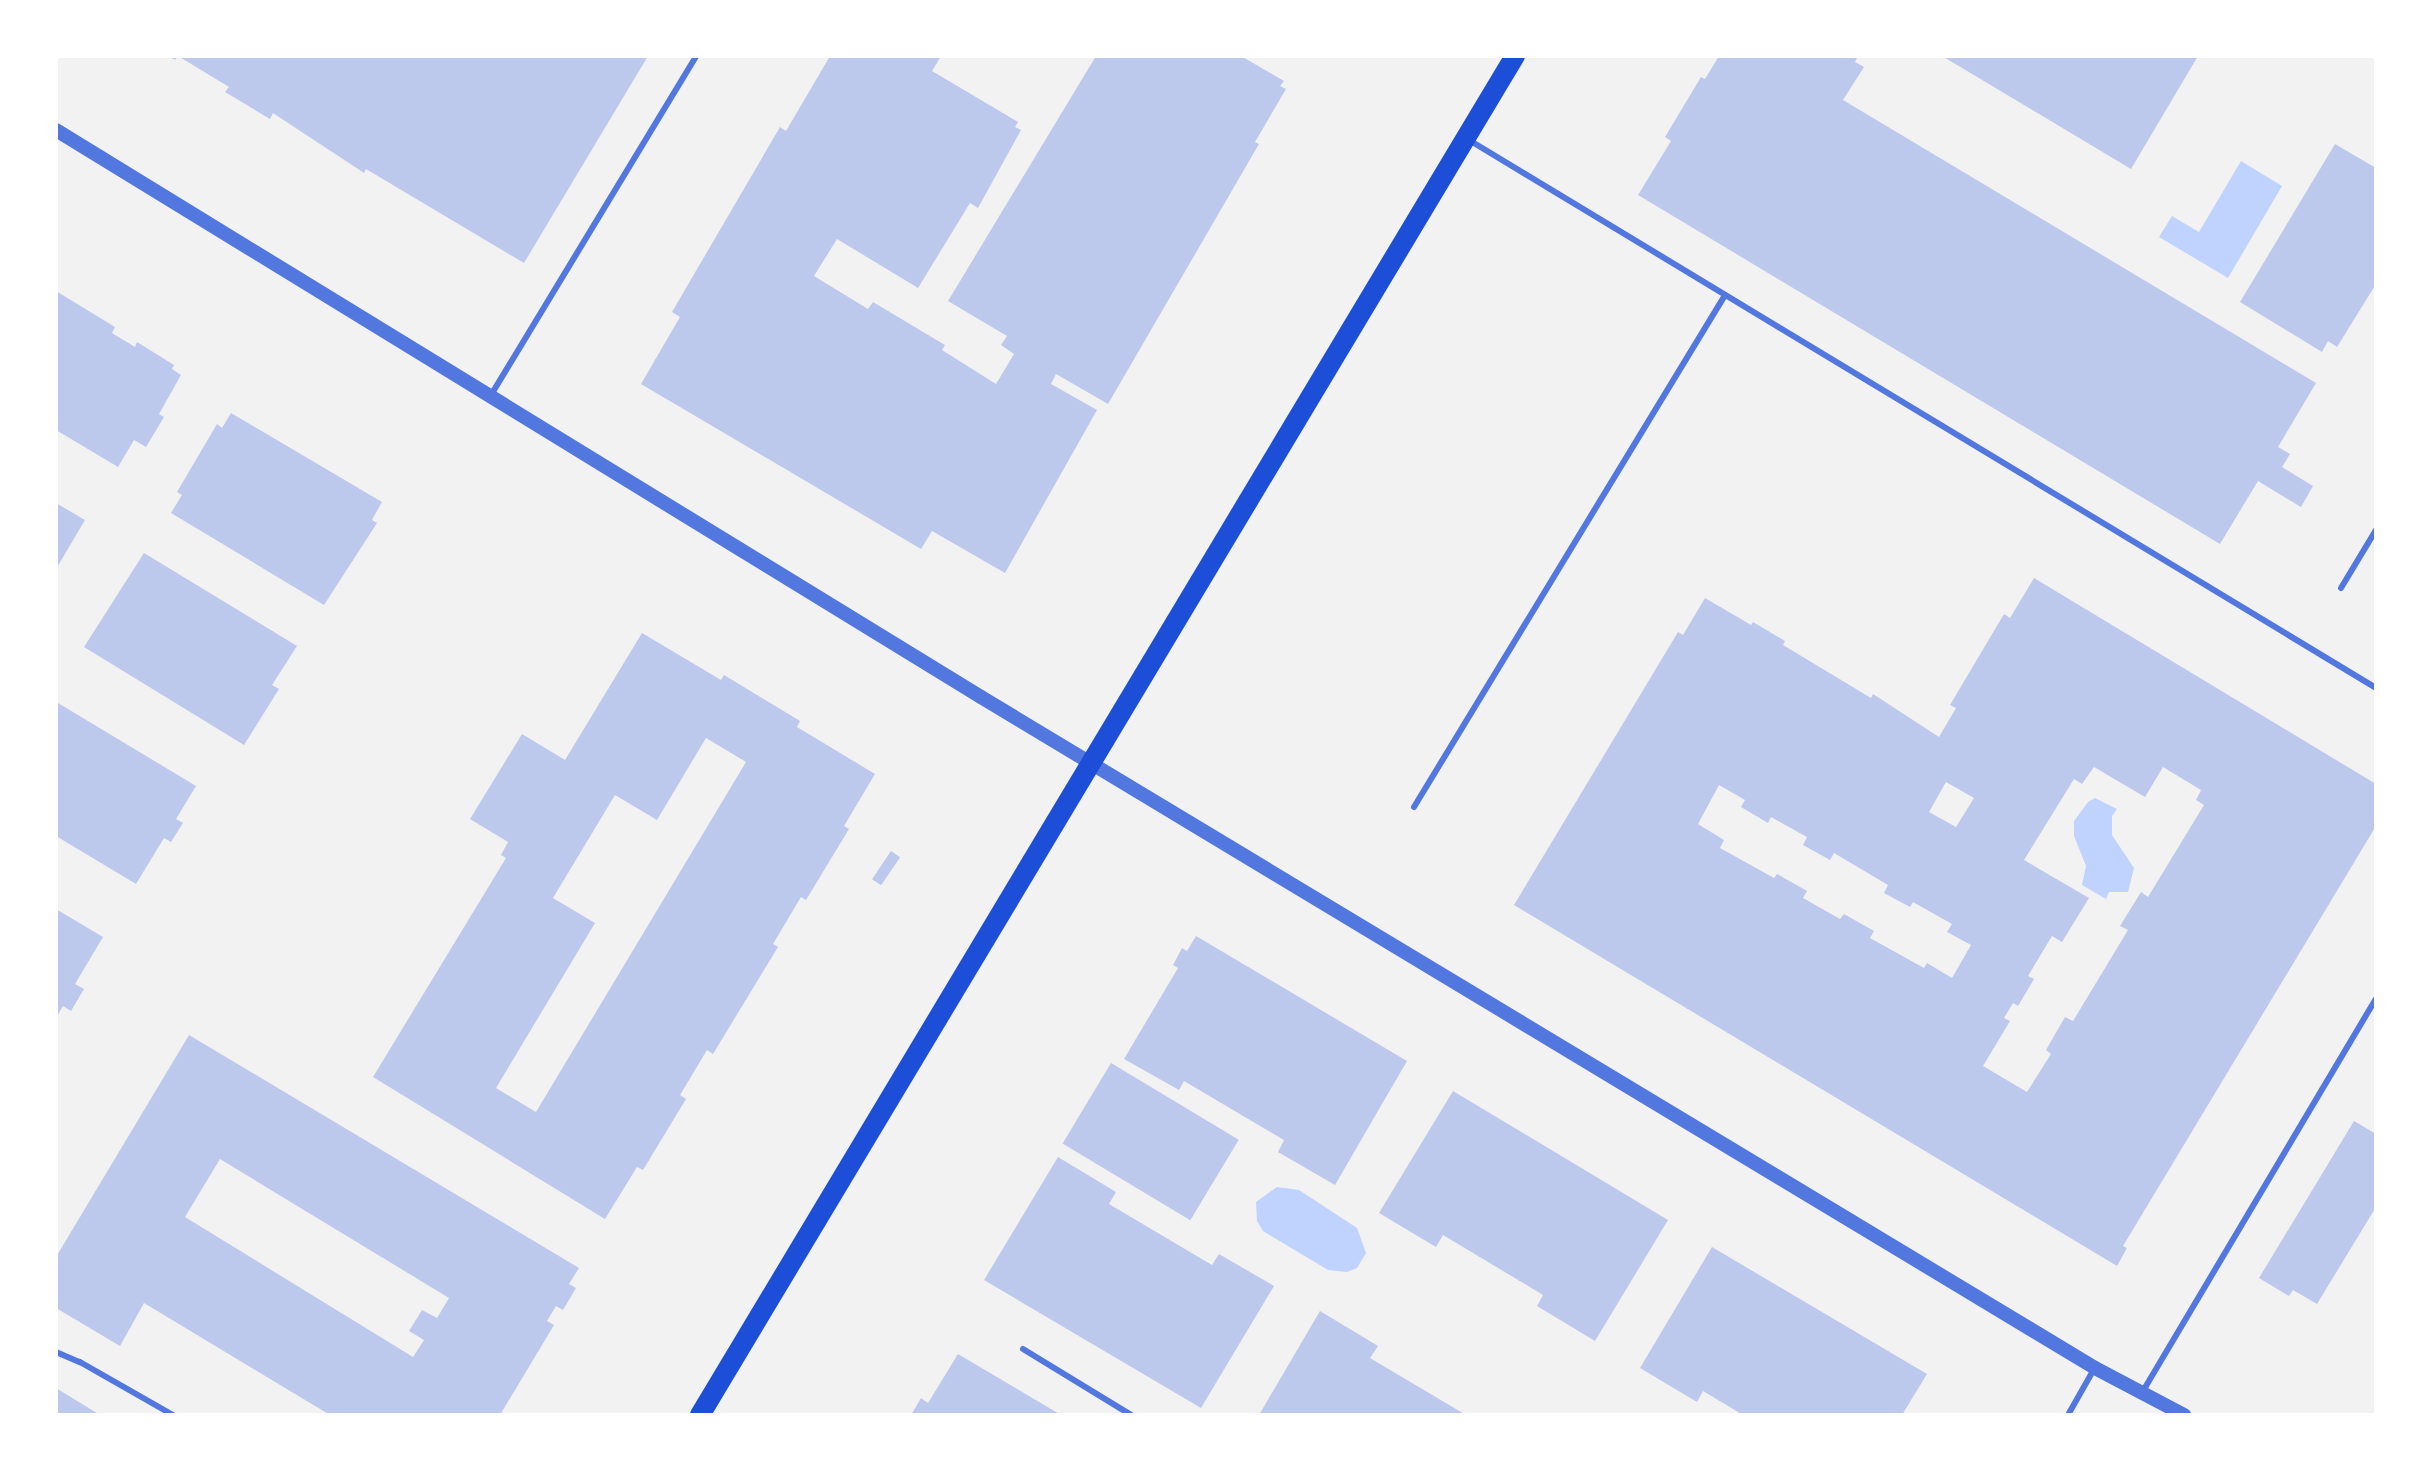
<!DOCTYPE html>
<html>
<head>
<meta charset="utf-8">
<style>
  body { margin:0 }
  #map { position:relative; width:2432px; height:1471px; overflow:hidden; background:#f2f2f2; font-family:Montserrat,sans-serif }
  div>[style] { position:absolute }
  .water>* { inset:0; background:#bfd3fe }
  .building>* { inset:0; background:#bdc9ec; transform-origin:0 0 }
  .service>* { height:6px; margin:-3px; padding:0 3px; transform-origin:3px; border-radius:3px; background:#5277de }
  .tertiary>* { height:14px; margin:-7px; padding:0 7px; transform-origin:7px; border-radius:7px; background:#5277de }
  .primary>* { height:20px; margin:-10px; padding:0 10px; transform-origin:10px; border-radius:10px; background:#1d4ed8 }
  span { translate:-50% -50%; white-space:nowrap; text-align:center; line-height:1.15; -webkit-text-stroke:6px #fff; paint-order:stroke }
  .frame { position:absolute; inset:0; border:58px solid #fff; pointer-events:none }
</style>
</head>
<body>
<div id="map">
  <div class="water">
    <i style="clip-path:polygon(2241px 161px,2282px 186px,2228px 278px,2159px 237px,2172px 216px,2199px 232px)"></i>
    <i style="clip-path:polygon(2095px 798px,2117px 809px,2112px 816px,2112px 835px,2134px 868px,2128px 892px,2109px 892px,2106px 899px,2082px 885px,2086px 866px,2074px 836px,2074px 821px,2088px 802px)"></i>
    <i style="clip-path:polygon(1277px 1187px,1299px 1190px,1357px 1228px,1366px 1253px,1357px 1268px,1347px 1272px,1328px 1270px,1263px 1231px,1257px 1221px,1256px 1202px)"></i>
  </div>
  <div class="building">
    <i style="clip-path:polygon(168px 56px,648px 56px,524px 263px,366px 169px,364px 173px,273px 113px,270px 119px,225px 92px,229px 87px,178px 56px,175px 60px)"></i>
    <i style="clip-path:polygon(830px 56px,941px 56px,932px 71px,1018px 122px,1015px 127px,1021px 130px,978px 208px,970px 203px,918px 288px,837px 239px,814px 276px,868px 309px,873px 302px,945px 345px,942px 350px,996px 384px,1014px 354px,1001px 345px,1007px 336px,948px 301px,1096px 56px,1241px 56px,1284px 81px,1280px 86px,1286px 89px,1255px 142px,1259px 144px,1108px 404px,1056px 374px,1051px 384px,1097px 410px,1005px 573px,932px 531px,921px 549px,641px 384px,680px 317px,672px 312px,780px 127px,786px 131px)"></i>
    <i style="clip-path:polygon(1719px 56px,1858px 56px,1855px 62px,1864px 67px,1843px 100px,2316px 383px,2278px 447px,2290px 454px,2282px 467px,2313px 486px,2301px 507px,2258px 481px,2220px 544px,1638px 195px,1671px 141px,1665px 137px,1701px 77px,1705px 79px)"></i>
    <i style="clip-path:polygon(1942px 56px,2198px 56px,2131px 169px)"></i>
    <i style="clip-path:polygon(2335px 144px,2376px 168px,2376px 284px,2337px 347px,2328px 341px,2322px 352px,2240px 302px)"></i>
    <i style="clip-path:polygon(56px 291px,115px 327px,112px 333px,135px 347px,137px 342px,174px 365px,172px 369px,181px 375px,159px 414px,164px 417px,146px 447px,134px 440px,118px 467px,56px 430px)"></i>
    <i style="clip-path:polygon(231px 413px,382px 502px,372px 520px,377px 523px,324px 605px,171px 513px,182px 495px,177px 492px,217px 424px,222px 428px)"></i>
    <i style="clip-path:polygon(56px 503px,85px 520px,56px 569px)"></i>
    <i style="clip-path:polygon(144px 553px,297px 646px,272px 685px,279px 689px,244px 745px,84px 647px)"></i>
    <i style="clip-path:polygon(evenodd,2034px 578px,2376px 784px,2376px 826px,2123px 1246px,2127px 1248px,2117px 1266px,1514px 905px,1678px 632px,1683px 635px,1705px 598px,1751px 625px,1753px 622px,1785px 641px,1783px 645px,1871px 698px,1873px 694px,1939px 737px,1956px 708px,1950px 705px,2004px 614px,2010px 618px,2034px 578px,2094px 767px,2145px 797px,2163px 767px,2201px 790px,2196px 800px,2204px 805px,2148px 897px,2141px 892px,2120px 926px,2128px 930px,2073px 1021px,2065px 1017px,2046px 1050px,2051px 1054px,2027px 1092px,1983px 1066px,2010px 1021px,2004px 1018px,2013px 1003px,2018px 1006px,2034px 979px,2028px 976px,2052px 936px,2062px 942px,2089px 898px,2024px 860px,2074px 779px,2082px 784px,2094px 767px,2034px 578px,1946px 782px,1974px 798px,1956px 827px,1929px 812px,1946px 782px,2034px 578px,1719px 785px,1745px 800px,1741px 807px,1768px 823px,1771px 817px,1807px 837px,1803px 845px,1830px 860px,1834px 853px,1888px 885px,1884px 893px,1910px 907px,1913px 902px,1952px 924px,1947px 932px,1971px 945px,1952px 978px,1927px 963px,1924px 968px,1870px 938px,1874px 931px,1844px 914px,1840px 919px,1803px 898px,1807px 891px,1777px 874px,1774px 878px,1720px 848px,1724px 840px,1698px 824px,1719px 785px)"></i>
    <i style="clip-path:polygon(evenodd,642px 633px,721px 680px,724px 675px,800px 721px,797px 727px,875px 774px,844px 826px,849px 829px,806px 900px,801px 897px,773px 944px,778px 947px,713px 1054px,707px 1050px,680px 1095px,686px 1099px,643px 1170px,637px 1167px,605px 1219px,373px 1077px,506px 858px,501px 855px,508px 842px,470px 819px,522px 734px,565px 760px,642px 633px,706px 738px,746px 762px,536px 1112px,496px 1088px,595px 923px,553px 898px,615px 795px,657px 820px,706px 738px)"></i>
    <i style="clip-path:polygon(58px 703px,196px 786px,176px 819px,183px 823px,171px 842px,164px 838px,136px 884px,56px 836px)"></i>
    <i style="left:891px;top:851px;width:11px;height:34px;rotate:34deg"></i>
    <i style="clip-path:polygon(56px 909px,103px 937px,75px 984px,84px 989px,71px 1011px,63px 1006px,56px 1018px)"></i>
    <i style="clip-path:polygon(1196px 936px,1407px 1061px,1335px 1185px,1278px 1152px,1284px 1140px,1184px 1081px,1179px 1090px,1124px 1059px,1178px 968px,1173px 965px,1182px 948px,1187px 951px)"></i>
    <i style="clip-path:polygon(evenodd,189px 1035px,579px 1268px,569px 1284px,576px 1288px,563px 1310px,556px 1306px,547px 1321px,554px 1325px,500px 1415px,330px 1415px,144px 1303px,120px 1346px,56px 1308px,56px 1257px,189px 1035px,220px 1159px,449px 1298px,437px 1318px,422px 1310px,409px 1331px,424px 1340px,413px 1357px,185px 1217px,220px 1159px)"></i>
    <i style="left:1111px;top:1063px;width:149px;height:94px;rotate:31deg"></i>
    <i style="clip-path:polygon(1453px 1091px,1668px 1220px,1595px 1341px,1537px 1306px,1543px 1295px,1443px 1235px,1436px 1247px,1379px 1213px)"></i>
    <i style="clip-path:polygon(2354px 1121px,2376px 1134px,2376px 1207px,2317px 1304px,2293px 1290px,2289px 1296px,2259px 1278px)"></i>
    <i style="clip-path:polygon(1058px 1157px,1116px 1192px,1109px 1204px,1212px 1265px,1219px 1254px,1274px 1286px,1201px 1408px,984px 1280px)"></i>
    <i style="clip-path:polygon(1712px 1247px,1927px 1374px,1902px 1415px,1743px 1415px,1703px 1391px,1697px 1402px,1640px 1368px)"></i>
    <i style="clip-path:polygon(1320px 1311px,1378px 1346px,1370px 1358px,1466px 1415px,1259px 1415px)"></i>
    <i style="clip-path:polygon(958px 1354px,1061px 1415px,911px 1415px,921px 1398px,928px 1403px)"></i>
    <i style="clip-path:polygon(56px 1388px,100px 1415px,56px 1415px)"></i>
  </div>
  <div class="service">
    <i style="left:1469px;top:140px;width:1060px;rotate:31.14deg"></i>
    <i style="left:491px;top:395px;width:396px;rotate:-58.8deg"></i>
    <i style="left:2341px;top:588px;width:68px;rotate:-58.9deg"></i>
    <i style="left:1414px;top:807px;width:599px;rotate:-58.72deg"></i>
    <i style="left:1023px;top:1349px;width:127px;rotate:31.4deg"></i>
    <i style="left:56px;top:1352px;width:26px;rotate:23deg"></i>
    <i style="left:80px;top:1362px;width:107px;rotate:29.7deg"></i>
    <i style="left:2143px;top:1391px;width:456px;rotate:-59.3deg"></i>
    <i style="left:2068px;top:1415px;width:53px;rotate:-60.5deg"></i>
  </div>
  <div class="tertiary">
    <i style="left:56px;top:130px;width:1085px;rotate:31.51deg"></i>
    <i style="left:981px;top:697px;width:1300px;rotate:31.06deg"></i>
    <i style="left:2095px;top:1368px;width:101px;rotate:27.8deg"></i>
  </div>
  <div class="primary">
    <i style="left:700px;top:1415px;width:1585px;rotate:-59.05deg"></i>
  </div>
  <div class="frame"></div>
</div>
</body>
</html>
